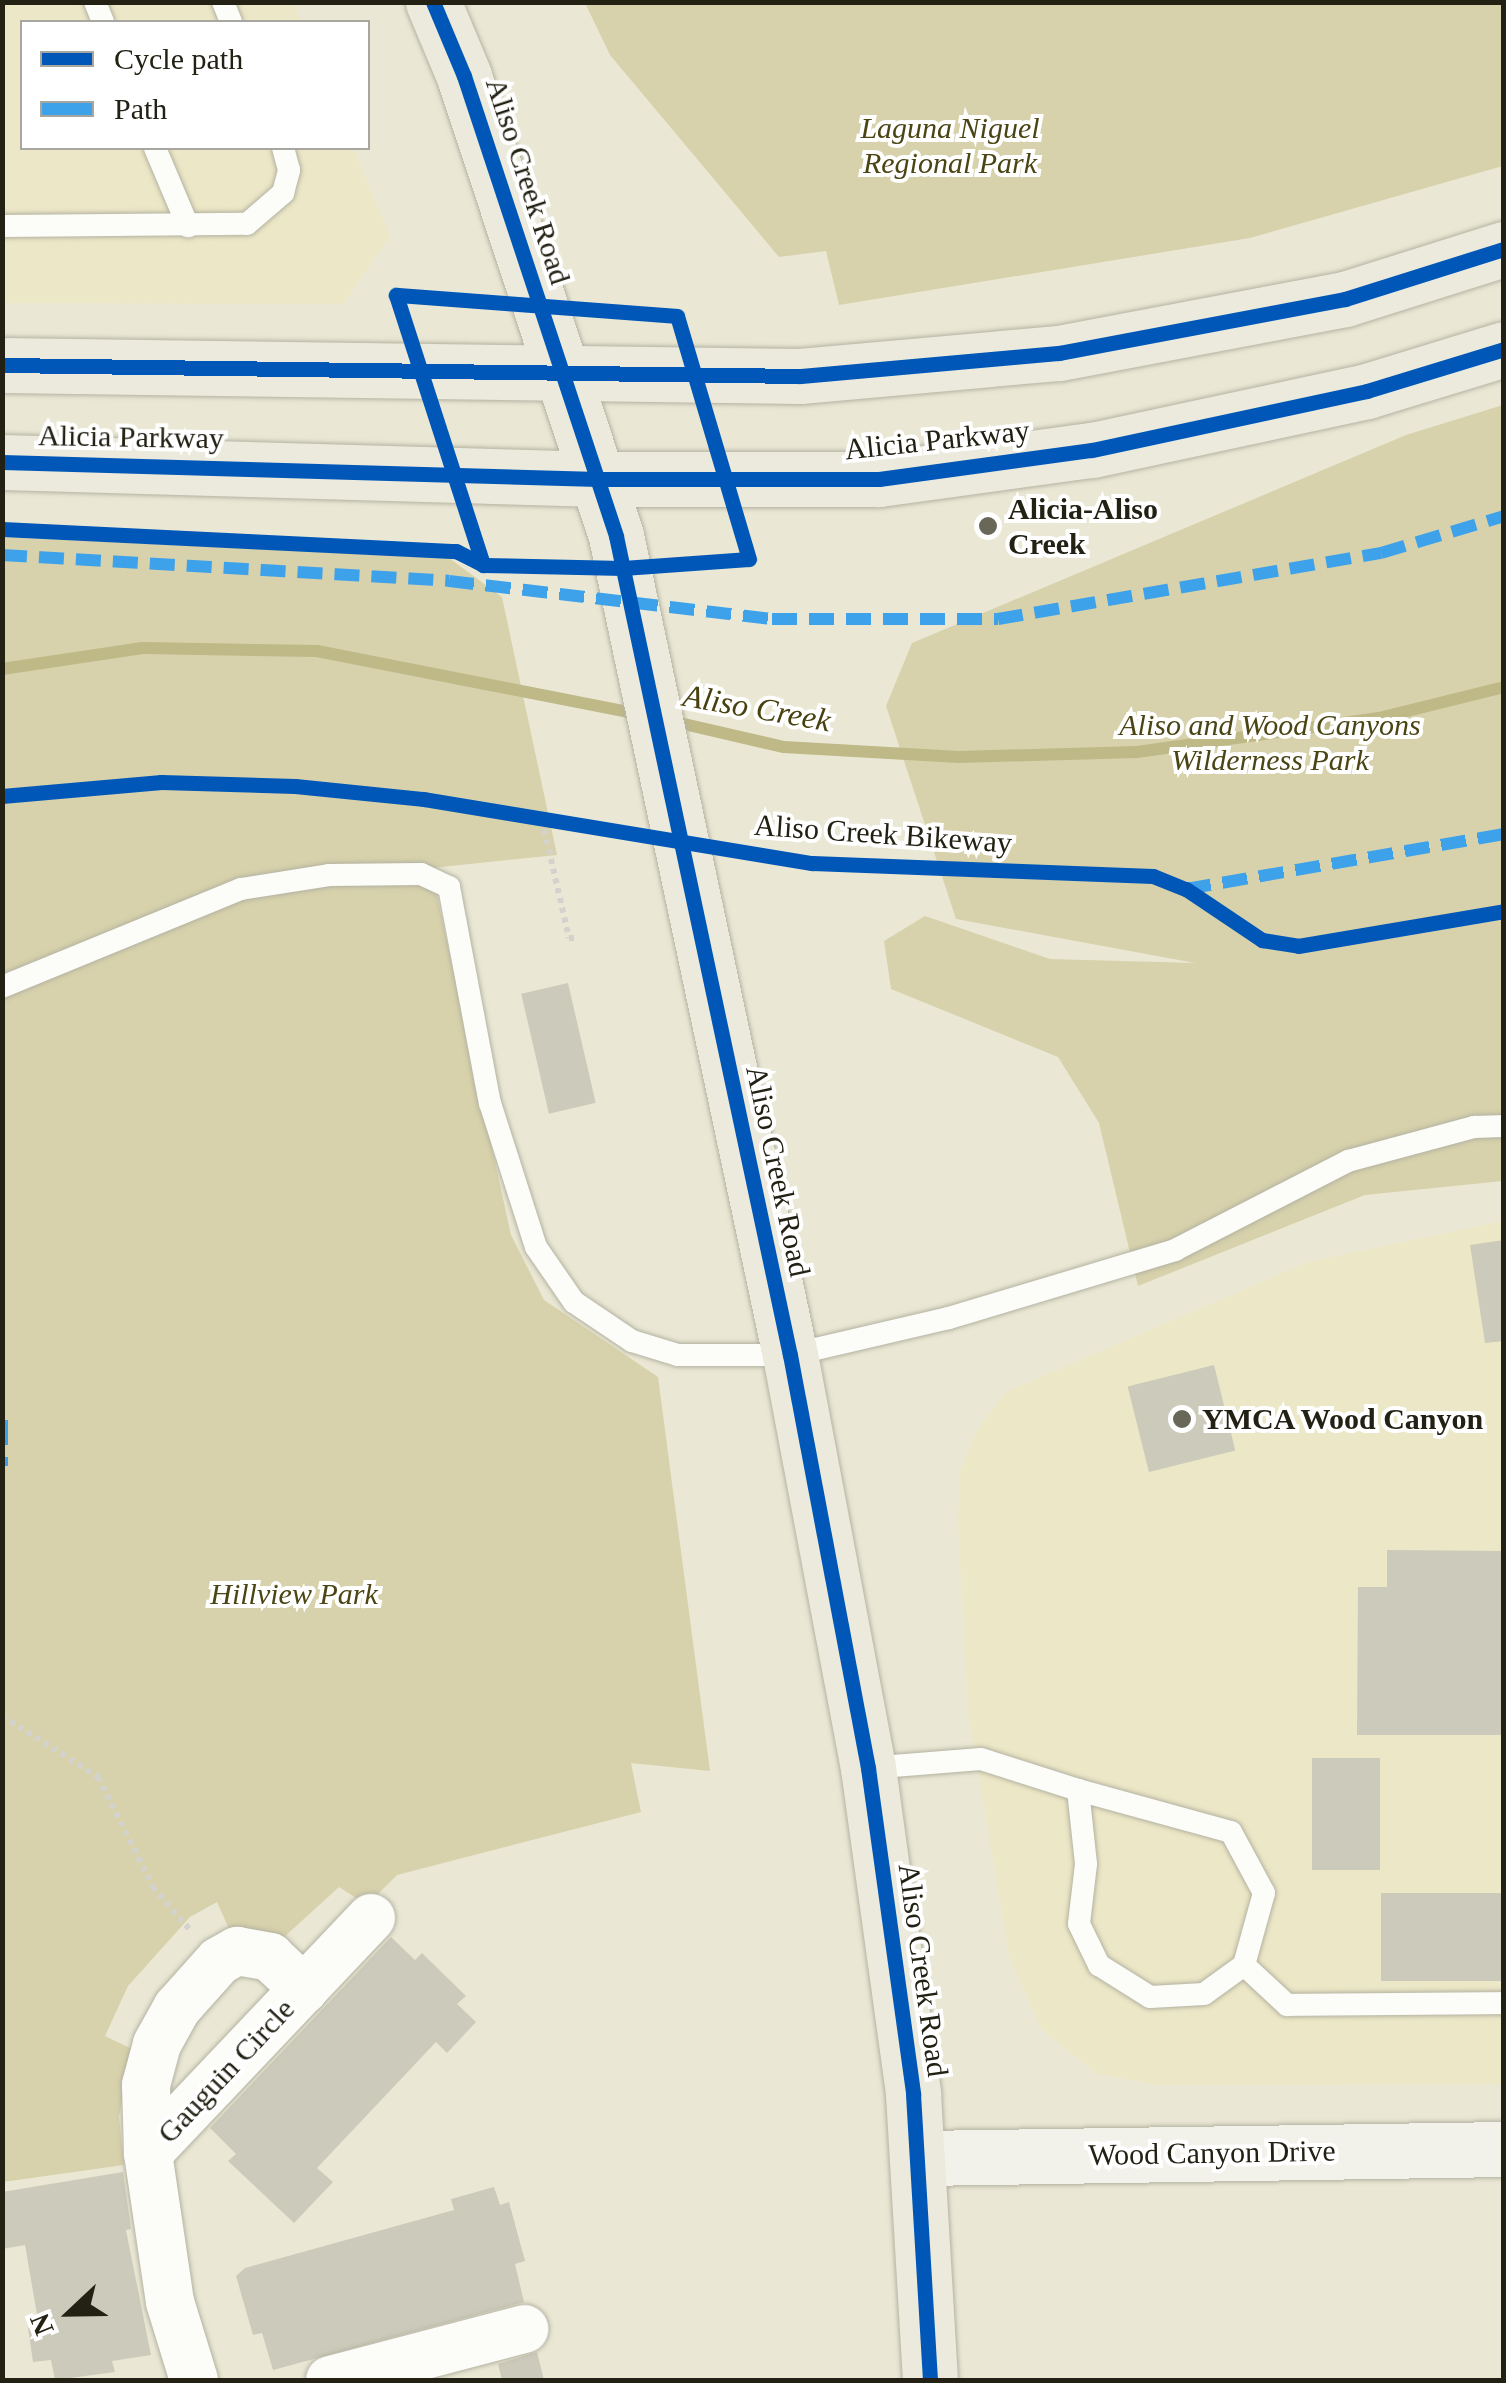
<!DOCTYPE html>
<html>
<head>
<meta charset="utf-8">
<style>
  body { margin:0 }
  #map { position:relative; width:1506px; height:2383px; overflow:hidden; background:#eae8d4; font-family:Georgia,serif }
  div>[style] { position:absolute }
  .built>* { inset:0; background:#ece7c6 }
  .green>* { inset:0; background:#d7d2ab }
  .stream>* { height:12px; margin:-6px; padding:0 6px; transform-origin:6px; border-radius:6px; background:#bfb887 }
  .building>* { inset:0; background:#cccaba; transform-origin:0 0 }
  .path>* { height:6px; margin-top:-3px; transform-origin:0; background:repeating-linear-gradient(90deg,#d3d2cc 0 5px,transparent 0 10px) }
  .roads { filter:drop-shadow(0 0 2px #b4b2a2) drop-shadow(0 0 2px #b4b2a2) }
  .service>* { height:22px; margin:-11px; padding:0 11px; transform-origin:11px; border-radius:11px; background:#fcfcf9 }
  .minor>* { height:48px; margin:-24px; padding:0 24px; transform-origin:24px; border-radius:24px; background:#fcfcf9 }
  .secondary>* { height:55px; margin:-27.5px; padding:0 27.5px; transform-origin:27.5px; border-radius:27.5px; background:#f3f2ea }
  .primary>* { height:55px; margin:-27.5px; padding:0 27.5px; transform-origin:27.5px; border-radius:27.5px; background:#ebeadc }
  .quiet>* { height:12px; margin-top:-6px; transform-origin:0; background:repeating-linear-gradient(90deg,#3ea2ea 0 25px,transparent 0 37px) }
  .cycleway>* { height:15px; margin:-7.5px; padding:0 7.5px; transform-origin:7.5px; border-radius:7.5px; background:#0057b8 }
  .dots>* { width:28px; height:28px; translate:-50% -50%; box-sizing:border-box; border:5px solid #fff; border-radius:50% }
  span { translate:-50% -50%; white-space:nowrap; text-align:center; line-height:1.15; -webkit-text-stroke:8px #fff; paint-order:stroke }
  .park-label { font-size:30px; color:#4b4413; font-style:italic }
  .street-label { font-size:30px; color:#232113 }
  .poi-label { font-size:30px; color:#232113; font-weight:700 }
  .left { translate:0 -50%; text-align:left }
  .water-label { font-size:32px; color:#48410f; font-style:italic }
  .frame { position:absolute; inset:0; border:5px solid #232113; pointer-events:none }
  .legend { position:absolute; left:20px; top:20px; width:350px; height:130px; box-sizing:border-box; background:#fff; border:2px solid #a7a6a1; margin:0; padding:12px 18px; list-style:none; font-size:30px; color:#232113 }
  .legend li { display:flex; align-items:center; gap:20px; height:50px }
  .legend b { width:50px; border:2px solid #a7a6a1 }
  .north { position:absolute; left:20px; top:2263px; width:100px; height:100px; -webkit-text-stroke:8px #fff; paint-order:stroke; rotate:248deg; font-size:28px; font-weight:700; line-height:40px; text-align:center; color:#232113 }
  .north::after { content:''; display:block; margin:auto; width:35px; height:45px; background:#232113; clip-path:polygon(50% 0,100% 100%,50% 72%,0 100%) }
</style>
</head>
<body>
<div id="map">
  <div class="built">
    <i style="clip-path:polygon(3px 3px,293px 3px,301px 22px,22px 22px,22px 148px,353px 148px,390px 236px,343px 304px,3px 303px)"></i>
    <i style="clip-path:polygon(1503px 1221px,1503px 2084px,1159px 2085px,1097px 2074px,1042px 2030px,1010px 1960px,968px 1713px,958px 1521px,960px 1471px,977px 1430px,1006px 1392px,1308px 1262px)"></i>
  </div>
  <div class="green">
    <i style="clip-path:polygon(585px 3px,1503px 3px,1503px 166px,1250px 238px,839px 305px,826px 251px,779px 257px,610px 55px)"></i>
    <i style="clip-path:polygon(1503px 405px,1503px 1181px,1365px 1195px,1138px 1286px,1099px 1123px,1058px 1057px,891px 989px,884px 941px,925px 916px,1050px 959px,1195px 963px,956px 919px,886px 706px,912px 643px,1406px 435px)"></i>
    <i style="clip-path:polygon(3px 537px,449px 558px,502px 597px,557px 855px,431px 868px,511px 1235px,544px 1300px,658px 1377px,710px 1771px,631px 1763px,641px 1812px,397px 1875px,367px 1905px,339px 1887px,282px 1939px,229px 1929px,217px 1902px,190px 1917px,128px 1986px,105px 2036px,132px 2049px,119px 2117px,124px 2165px,3px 2182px)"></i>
  </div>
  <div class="stream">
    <i style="left:2px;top:669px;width:142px;rotate:-8.5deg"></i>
    <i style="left:142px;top:648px;width:175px;rotate:1deg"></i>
    <i style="left:317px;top:651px;width:331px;rotate:11.1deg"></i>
    <i style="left:671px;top:721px;width:116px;rotate:13deg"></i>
    <i style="left:784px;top:747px;width:175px;rotate:3.3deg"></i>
    <i style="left:959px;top:757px;width:178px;rotate:-1.6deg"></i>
    <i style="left:1137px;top:752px;width:244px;rotate:-8deg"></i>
    <i style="left:1379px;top:718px;width:129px;rotate:-13.9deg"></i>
  </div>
  <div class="building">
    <i style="left:568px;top:983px;width:123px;height:48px;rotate:77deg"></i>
    <i style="clip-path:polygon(1504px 1240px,1504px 1341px,1485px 1343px,1470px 1245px)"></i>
    <i style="left:1214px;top:1365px;width:88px;height:89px;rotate:76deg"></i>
    <i style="clip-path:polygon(1387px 1550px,1504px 1551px,1504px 1735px,1357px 1735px,1358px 1587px,1387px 1587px)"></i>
    <i style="left:1312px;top:1758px;width:68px;height:112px"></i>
    <i style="left:1381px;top:1893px;width:123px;height:88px"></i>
    <i style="clip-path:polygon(391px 1937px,415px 1960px,422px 1953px,466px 1996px,457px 2004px,476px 2022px,447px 2053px,436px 2042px,317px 2168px,333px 2182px,294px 2223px,228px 2161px,236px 2154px,210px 2128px)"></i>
    <i style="clip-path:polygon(123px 2172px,131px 2229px,126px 2230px,151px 2355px,112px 2361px,115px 2372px,55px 2380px,51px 2360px,33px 2362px,28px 2328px,39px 2326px,25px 2245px,2px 2249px,2px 2192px)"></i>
    <i style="clip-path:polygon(494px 2187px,500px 2205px,509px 2202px,525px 2261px,515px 2264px,524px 2302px,273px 2370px,262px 2333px,253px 2335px,236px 2276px,245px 2268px,454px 2210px,451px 2199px)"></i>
    <i style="clip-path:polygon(537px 2352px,544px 2380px,502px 2380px,498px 2364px)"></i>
  </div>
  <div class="path">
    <i style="left:542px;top:820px;width:121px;rotate:77.1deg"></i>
    <i style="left:569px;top:938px;width:10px"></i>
    <i style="left:2px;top:1716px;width:114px;rotate:32.4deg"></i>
    <i style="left:98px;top:1777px;width:123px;rotate:63.4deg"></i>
    <i style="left:153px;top:1887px;width:58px;rotate:49.2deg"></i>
  </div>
  <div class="roads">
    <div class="service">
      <i style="left:95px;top:2px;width:22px;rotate:68deg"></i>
      <i style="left:223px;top:2px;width:22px;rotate:68deg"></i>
      <i style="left:155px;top:148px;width:85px;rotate:67.1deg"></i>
      <i style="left:2px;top:226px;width:245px;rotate:-0.5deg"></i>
      <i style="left:247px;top:224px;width:48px;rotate:-40.7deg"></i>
      <i style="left:283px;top:193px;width:24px;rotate:-75deg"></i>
      <i style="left:289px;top:170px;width:23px;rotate:-105deg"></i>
      <i style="left:2px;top:987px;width:258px;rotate:-22.3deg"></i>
      <i style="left:241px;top:889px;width:89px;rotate:-9deg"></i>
      <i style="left:329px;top:875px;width:92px;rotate:-0.6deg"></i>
      <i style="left:421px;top:874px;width:31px;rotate:25deg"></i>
      <i style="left:449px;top:887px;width:220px;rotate:79.3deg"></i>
      <i style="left:490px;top:1103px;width:151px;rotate:72.3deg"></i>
      <i style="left:536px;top:1247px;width:67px;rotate:55.4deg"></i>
      <i style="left:574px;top:1302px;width:70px;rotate:33.9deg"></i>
      <i style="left:632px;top:1341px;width:48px;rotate:16.9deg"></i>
      <i style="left:678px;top:1355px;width:112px"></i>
      <i style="left:790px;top:1355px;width:163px;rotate:-13.1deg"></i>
      <i style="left:949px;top:1318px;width:236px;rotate:-16.7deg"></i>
      <i style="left:1175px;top:1250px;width:195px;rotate:-27.2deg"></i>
      <i style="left:1348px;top:1161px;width:131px;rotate:-15.1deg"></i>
      <i style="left:1474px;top:1127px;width:30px;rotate:-2deg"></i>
      <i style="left:868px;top:1768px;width:113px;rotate:-4.6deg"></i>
      <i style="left:981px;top:1759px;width:102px;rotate:17.7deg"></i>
      <i style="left:1078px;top:1790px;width:74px;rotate:83.8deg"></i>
      <i style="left:1086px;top:1864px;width:60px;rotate:96.7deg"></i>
      <i style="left:1079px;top:1924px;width:46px;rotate:64deg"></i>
      <i style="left:1099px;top:1965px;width:60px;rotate:32.1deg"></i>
      <i style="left:1150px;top:1997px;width:54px;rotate:-3.2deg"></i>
      <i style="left:1204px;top:1994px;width:49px;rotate:-35.9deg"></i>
      <i style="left:1244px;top:1965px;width:75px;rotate:-74.5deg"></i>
      <i style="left:1264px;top:1893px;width:69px;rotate:-118.4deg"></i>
      <i style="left:1231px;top:1832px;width:159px;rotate:-164.6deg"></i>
      <i style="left:1244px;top:1965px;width:59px;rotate:42.9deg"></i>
      <i style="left:1287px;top:2005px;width:217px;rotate:-0.5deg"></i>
    </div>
    <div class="minor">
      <i style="left:148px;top:2153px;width:324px;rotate:-46.5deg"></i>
      <i style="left:194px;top:2380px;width:82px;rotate:-107.1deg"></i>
      <i style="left:170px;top:2302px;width:151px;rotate:-98.4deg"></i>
      <i style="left:148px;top:2153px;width:68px;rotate:-91.7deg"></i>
      <i style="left:146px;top:2085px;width:42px;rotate:-75deg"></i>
      <i style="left:157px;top:2044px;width:41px;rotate:-60.9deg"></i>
      <i style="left:177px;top:2008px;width:63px;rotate:-48.2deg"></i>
      <i style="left:219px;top:1961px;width:21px;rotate:-29deg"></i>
      <i style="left:237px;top:1951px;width:34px;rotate:10deg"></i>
      <i style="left:270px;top:1957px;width:47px;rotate:43.3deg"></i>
      <i style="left:330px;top:2380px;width:201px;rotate:-14.7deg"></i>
    </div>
    <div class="secondary">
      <i style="left:921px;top:2158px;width:583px;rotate:-0.88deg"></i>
    </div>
    <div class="primary">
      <i style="left:433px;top:2px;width:80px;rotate:67.3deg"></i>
      <i style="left:464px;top:76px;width:484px;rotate:71.7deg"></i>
      <i style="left:616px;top:536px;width:837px;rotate:78.01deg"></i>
      <i style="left:790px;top:1355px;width:420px;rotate:79.3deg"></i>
      <i style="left:868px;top:1768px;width:329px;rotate:82.1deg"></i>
      <i style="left:913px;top:2094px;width:287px;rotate:86.6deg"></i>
      <i style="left:2px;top:365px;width:798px;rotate:0.79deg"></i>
      <i style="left:800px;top:376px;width:260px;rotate:-5.1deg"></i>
      <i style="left:1059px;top:353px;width:291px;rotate:-10.7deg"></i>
      <i style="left:1345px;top:299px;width:167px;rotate:-17.5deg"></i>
      <i style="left:2px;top:462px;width:596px;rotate:1.63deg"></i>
      <i style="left:598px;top:479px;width:281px"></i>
      <i style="left:879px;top:479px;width:215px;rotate:-7.8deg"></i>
      <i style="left:1092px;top:450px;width:281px;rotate:-12.1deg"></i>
      <i style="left:1367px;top:391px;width:143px;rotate:-17deg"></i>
    </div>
  </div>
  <div class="quiet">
    <i style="left:2px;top:555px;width:448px;rotate:3.3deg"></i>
    <i style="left:449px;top:581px;width:325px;rotate:6.7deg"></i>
    <i style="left:772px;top:619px;width:226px"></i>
    <i style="left:998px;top:619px;width:389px;rotate:-9.8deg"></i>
    <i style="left:1381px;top:553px;width:128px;rotate:-16.7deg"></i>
    <i style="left:1186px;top:889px;width:323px;rotate:-9.8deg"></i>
    <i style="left:2px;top:1420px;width:46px;rotate:90deg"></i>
  </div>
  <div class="cycleway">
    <i style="left:433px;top:2px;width:80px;rotate:67.3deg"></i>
    <i style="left:464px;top:76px;width:484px;rotate:71.7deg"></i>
    <i style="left:616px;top:536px;width:837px;rotate:78.01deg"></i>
    <i style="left:790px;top:1355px;width:420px;rotate:79.3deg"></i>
    <i style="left:868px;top:1768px;width:329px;rotate:82.1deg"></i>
    <i style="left:913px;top:2094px;width:287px;rotate:86.6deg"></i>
    <i style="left:2px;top:365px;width:798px;rotate:0.79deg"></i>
    <i style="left:800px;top:376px;width:260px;rotate:-5.1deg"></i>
    <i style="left:1059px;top:353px;width:291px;rotate:-10.7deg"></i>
    <i style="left:1345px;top:299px;width:167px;rotate:-17.5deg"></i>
    <i style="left:2px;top:462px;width:596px;rotate:1.63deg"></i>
    <i style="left:598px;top:479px;width:281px"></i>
    <i style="left:879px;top:479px;width:215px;rotate:-7.8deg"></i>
    <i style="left:1092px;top:450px;width:281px;rotate:-12.1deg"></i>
    <i style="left:1367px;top:391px;width:143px;rotate:-17deg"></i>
    <i style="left:2px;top:529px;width:455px;rotate:2.8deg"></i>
    <i style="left:456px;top:551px;width:30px;rotate:27deg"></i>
    <i style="left:483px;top:565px;width:140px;rotate:1.2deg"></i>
    <i style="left:623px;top:568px;width:126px;rotate:-4.1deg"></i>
    <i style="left:749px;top:559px;width:253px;rotate:-106.5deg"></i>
    <i style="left:677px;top:316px;width:282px;rotate:-175.7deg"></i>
    <i style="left:396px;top:295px;width:284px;rotate:72.1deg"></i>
    <i style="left:2px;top:796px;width:160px;rotate:-5deg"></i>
    <i style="left:161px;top:782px;width:134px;rotate:1.7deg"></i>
    <i style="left:295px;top:786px;width:130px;rotate:5.8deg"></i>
    <i style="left:424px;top:799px;width:393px;rotate:9.4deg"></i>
    <i style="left:812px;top:863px;width:341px;rotate:2.2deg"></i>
    <i style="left:1153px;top:876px;width:35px;rotate:22deg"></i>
    <i style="left:1186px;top:889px;width:92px;rotate:33.9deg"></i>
    <i style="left:1262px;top:940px;width:36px;rotate:9deg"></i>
    <i style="left:1298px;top:946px;width:209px;rotate:-9.6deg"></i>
  </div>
  <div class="dots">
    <i style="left:988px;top:526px;background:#696757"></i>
    <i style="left:1182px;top:1419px;background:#696757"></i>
  </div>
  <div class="park-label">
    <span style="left:950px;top:145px">Laguna Niguel<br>Regional Park</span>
    <span style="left:1270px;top:742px">Aliso and Wood Canyons<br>Wilderness Park</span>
    <span style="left:294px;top:1594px">Hillview Park</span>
  </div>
  <div class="street-label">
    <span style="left:528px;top:181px;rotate:72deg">Aliso Creek Road</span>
    <span style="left:131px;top:437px;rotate:1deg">Alicia Parkway</span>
    <span style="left:937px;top:440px;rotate:-6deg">Alicia Parkway</span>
    <span style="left:883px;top:834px;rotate:4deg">Aliso Creek Bikeway</span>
    <span style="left:778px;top:1171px;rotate:78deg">Aliso Creek Road</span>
    <span style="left:923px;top:1970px;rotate:82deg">Aliso Creek Road</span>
    <span style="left:226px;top:2071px;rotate:-47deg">Gauguin Circle</span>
    <span style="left:1212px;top:2153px;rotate:-1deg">Wood Canyon Drive</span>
  </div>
  <div class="poi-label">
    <span class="left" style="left:1008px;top:526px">Alicia-Aliso<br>Creek</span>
    <span class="left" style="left:1202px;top:1419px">YMCA Wood Canyon</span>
  </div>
  <div class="water-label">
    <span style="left:757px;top:708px;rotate:10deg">Aliso Creek</span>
  </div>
  <div class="frame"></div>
  <ul class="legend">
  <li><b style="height:12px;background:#0057b8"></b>Cycle path</li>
  <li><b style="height:12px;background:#3ea2ea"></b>Path</li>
  </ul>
  <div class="north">N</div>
</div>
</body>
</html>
